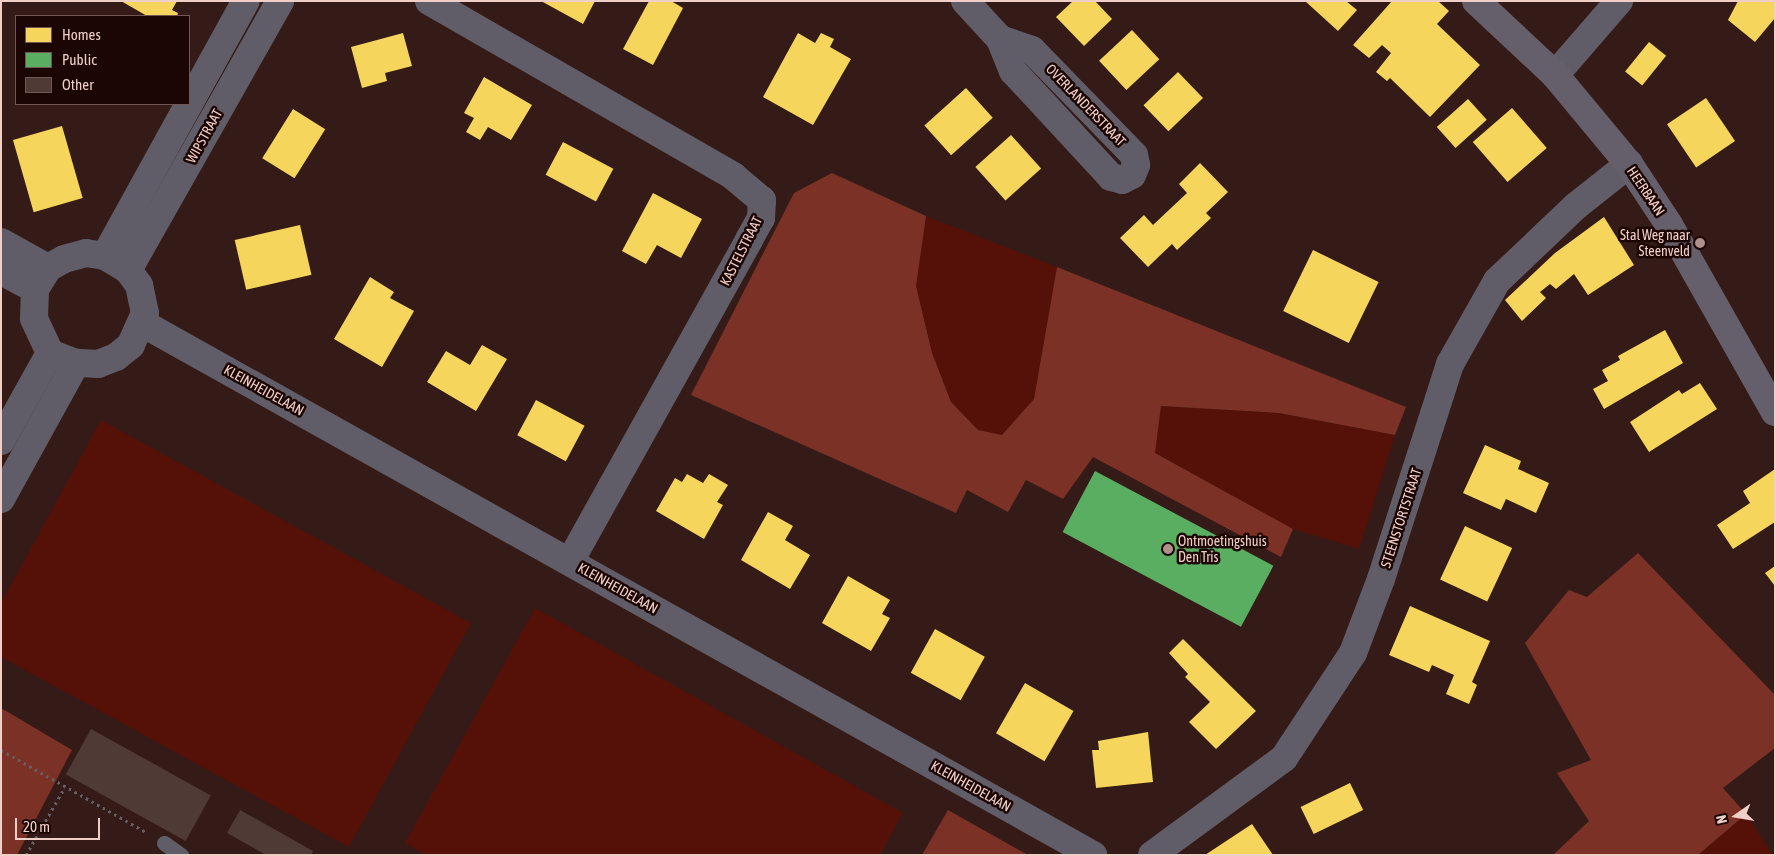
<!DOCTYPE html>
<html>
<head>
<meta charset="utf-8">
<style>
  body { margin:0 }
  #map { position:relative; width:1776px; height:856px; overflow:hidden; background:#351b17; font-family:"Asap Condensed",sans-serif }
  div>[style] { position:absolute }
  .green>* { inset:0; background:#551108 }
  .forest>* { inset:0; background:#7b3126 }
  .homes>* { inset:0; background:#f6d55c; transform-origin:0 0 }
  .public>* { inset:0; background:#5aae61; transform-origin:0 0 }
  .building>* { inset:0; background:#503a36; transform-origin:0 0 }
  .path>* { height:3px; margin-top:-1.5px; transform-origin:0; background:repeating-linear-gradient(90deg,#685f65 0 2.5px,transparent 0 6.5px) }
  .lane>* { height:15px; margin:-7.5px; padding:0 7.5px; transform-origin:7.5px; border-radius:7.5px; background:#605d69 }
  .street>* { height:28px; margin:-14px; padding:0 14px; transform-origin:14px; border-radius:14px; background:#605d69 }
  .secondary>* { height:28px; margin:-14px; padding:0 14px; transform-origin:14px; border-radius:14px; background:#655f6b }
  .dots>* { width:14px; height:14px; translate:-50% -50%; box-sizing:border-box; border:2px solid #1b0604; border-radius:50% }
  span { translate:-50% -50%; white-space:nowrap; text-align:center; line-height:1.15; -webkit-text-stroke:5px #1b0604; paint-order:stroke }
  .street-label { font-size:14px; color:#f1cfc9 }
  .poi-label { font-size:14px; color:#f1cfc9 }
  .right { translate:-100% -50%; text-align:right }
  .left { translate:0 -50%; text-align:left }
  .frame { position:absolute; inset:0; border:2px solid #f1cfc9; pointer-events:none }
  .legend { position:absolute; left:15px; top:15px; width:175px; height:90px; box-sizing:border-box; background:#1b0604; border:1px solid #715653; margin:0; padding:6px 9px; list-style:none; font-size:15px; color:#f1cfc9 }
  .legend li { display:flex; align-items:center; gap:10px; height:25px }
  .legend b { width:25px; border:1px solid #715653 }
  .north { position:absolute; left:1711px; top:791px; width:50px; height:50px; -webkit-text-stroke:4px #1b0604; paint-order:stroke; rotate:257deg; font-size:14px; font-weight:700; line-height:20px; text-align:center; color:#f1cfc9 }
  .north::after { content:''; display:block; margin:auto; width:18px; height:22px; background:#f1cfc9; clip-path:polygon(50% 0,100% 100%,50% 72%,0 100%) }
  .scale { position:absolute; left:15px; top:818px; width:85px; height:22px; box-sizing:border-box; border:2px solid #f1cfc9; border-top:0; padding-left:6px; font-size:15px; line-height:18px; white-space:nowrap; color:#f1cfc9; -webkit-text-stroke:4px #1b0604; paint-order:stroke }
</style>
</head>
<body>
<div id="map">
  <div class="green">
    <i style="clip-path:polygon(926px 216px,1057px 267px,1034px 399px,1002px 435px,978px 430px,951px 402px,932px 353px,916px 286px)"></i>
    <i style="clip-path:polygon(1161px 406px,1279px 413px,1395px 435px,1359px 549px,1293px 529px,1154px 453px)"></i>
    <i style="clip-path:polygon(101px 420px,471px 623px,349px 847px,1px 657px,1px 603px)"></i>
    <i style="clip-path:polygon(535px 608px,903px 813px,880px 855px,426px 855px,405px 843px)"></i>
    <i style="clip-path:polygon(1746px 814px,1773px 855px,1698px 855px)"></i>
  </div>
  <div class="forest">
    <i style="clip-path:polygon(832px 173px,926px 216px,916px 286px,932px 353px,951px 402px,978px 430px,1002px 435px,1034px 399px,1057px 267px,1406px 407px,1395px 435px,1279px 413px,1161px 406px,1155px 453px,1293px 529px,1281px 557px,1093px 457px,1063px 499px,1026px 480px,1008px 512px,967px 490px,956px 513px,691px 395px,794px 193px)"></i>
    <i style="clip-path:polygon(1638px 553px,1775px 695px,1775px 748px,1723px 788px,1746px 814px,1698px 855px,1553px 855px,1589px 821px,1557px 773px,1591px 760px,1525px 643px,1569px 590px,1587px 597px)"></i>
    <i style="clip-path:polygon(1px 708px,72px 750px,17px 855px,1px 855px)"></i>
    <i style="clip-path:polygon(948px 810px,1028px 855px,922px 855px)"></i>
  </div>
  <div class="homes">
    <i style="clip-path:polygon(121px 1px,177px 1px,172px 10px,178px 13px,177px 16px,147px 16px)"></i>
    <i style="clip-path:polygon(541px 1px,595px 1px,583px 24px)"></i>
    <i style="clip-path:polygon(649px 1px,671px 1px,683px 8px,653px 65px,623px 49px)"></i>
    <i style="clip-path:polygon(1073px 1px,1095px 1px,1112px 19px,1084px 46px,1056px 17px)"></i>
    <i style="clip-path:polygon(1305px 1px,1346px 1px,1357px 10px,1338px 31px)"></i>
    <i style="clip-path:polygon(1392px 1px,1438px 1px,1449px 11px,1437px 24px,1480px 65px,1430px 117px,1390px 78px,1387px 81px,1376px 72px,1391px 53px,1382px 45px,1369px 58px,1353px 45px)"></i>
    <i style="clip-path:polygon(1738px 1px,1775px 1px,1775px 18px,1755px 42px,1728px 20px)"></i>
    <i style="left:1132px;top:30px;width:40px;height:45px;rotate:47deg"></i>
    <i style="clip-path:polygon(403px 33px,412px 66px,385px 73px,387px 81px,362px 88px,351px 47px)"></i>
    <i style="clip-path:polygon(798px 33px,815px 43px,821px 33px,834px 39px,830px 47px,851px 59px,813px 125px,763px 97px)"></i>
    <i style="left:1649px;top:42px;width:22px;height:38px;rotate:39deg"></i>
    <i style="left:1178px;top:72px;width:36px;height:48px;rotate:46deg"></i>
    <i style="clip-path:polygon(484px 77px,532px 105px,511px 140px,488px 127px,480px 140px,466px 132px,474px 118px,464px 113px)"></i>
    <i style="left:966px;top:88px;width:40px;height:56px;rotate:48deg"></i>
    <i style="left:1706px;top:98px;width:52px;height:47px;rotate:56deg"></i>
    <i style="left:1468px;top:99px;width:28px;height:42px;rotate:48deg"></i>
    <i style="left:1512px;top:108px;width:53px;height:52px;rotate:49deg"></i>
    <i style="left:293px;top:109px;width:38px;height:58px;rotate:32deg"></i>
    <i style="left:62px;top:126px;width:75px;height:51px;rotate:74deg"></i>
    <i style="left:1011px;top:135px;width:45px;height:48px;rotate:48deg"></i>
    <i style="left:563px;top:142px;width:57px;height:37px;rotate:28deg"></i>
    <i style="clip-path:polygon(1200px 163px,1228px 192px,1206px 213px,1211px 218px,1177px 250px,1172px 244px,1148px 267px,1120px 238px,1144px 215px,1153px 225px,1187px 193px,1179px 184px)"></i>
    <i style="clip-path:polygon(653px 193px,702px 219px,681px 258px,657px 245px,646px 264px,622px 251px)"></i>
    <i style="clip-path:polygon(1604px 217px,1634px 265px,1588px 295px,1574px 274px,1556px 289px,1550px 284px,1540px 292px,1546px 298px,1522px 321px,1505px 300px,1555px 253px)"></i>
    <i style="left:300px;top:225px;width:51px;height:67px;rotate:77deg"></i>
    <i style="left:1313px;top:250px;width:73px;height:68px;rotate:26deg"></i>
    <i style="clip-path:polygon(370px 277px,394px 292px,390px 298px,414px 311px,382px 367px,334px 339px)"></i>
    <i style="clip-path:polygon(1665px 330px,1683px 363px,1604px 409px,1593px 389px,1608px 381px,1602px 370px,1620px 360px,1618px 356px)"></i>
    <i style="clip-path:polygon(482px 345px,507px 359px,476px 411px,427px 382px,446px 351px,470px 365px)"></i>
    <i style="clip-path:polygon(1700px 383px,1717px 409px,1649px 452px,1630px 422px,1679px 390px,1682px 394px)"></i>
    <i style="left:536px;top:400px;width:55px;height:40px;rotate:28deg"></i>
    <i style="clip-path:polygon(1485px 445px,1521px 461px,1518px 469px,1549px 483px,1536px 513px,1506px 499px,1501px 510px,1463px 493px)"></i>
    <i style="clip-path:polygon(1775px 469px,1775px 522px,1733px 549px,1717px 525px,1750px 503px,1743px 491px)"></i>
    <i style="clip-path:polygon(687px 474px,703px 483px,709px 474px,728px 485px,717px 502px,723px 505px,704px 539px,656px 511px,675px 478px,682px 482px)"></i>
    <i style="clip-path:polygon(768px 512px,793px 526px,785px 540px,810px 555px,790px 589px,741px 560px)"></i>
    <i style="left:1465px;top:526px;width:52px;height:59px;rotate:25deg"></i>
    <i style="clip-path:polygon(1775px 566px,1775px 586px,1765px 573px)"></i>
    <i style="clip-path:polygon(848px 576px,890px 600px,882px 614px,890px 618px,871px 651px,822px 623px)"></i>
    <i style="clip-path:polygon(1410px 606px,1490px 641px,1472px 682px,1477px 685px,1469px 704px,1446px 694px,1454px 675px,1432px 665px,1429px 672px,1389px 655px)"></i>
    <i style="left:935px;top:629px;width:57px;height:50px;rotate:29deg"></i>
    <i style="clip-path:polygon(1183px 639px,1256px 711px,1216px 749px,1189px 722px,1210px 702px,1185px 677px,1188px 674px,1169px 653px)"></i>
    <i style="left:1025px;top:683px;width:56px;height:58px;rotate:30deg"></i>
    <i style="clip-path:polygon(1148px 732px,1153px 782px,1096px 788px,1092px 750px,1099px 750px,1098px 741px)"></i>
    <i style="left:1350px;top:783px;width:30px;height:55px;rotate:64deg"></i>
    <i style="clip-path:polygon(1252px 824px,1273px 855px,1205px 855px)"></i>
  </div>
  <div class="public">
    <i style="left:1095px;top:471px;width:202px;height:69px;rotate:28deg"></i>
  </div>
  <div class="building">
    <i style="left:91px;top:729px;width:137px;height:52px;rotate:29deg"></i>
    <i style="clip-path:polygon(240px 810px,313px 851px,311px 855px,266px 855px,227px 833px)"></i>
  </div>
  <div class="path">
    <i style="left:1px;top:750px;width:167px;rotate:29.5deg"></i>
    <i style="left:26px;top:855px;width:78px;rotate:-60.2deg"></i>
  </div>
  <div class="lane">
    <i style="left:164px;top:843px;width:21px;rotate:35deg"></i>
  </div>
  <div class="street">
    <i style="left:429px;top:1px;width:351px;rotate:29.9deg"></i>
    <i style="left:733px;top:176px;width:38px;rotate:40deg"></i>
    <i style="left:762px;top:200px;width:18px;rotate:93deg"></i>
    <i style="left:761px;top:218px;width:25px;rotate:119deg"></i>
    <i style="left:749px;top:240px;width:368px;rotate:119.1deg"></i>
    <i style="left:965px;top:1px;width:52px;rotate:47.4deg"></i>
    <i style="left:1000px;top:39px;width:35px;rotate:68deg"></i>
    <i style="left:1013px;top:71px;width:144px;rotate:47.2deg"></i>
    <i style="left:1111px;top:177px;width:11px;rotate:15deg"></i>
    <i style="left:1122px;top:180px;width:11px;rotate:-27deg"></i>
    <i style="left:1132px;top:175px;width:11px;rotate:-68deg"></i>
    <i style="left:1136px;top:165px;width:10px;rotate:-101deg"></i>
    <i style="left:1134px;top:155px;width:146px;rotate:-134.2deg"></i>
    <i style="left:1032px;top:50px;width:34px;rotate:-161deg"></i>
    <i style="left:1555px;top:75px;width:98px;rotate:-49.1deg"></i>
    <i style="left:1px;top:242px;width:54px;rotate:29deg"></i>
    <i style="left:86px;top:253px;width:19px;rotate:9deg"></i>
    <i style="left:105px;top:256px;width:27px;rotate:31deg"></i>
    <i style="left:128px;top:270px;width:19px;rotate:54deg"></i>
    <i style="left:139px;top:285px;width:29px;rotate:78deg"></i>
    <i style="left:145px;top:313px;width:35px;rotate:114deg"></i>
    <i style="left:131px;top:345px;width:19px;rotate:141deg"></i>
    <i style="left:116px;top:357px;width:19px;rotate:159deg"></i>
    <i style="left:98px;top:364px;width:22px;rotate:-177deg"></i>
    <i style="left:76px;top:363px;width:28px;rotate:-159deg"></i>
    <i style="left:50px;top:353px;width:38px;rotate:-115deg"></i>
    <i style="left:34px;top:318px;width:29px;rotate:-88deg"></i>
    <i style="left:35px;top:289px;width:25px;rotate:-58deg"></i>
    <i style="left:48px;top:268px;width:18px;rotate:-29deg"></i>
    <i style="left:64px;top:259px;width:23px;rotate:-15deg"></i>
    <i style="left:105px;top:256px;width:291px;rotate:-61.1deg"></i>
    <i style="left:128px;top:270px;width:309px;rotate:-60.5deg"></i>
    <i style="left:1px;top:271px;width:38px;rotate:28deg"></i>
    <i style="left:142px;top:323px;width:1090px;rotate:29.22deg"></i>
    <i style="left:1px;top:441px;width:101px;rotate:-60.9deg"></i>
    <i style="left:1px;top:499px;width:155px;rotate:-61.1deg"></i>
    <i style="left:1152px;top:855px;width:164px;rotate:-36.3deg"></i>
    <i style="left:1284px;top:758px;width:126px;rotate:-56.7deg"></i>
    <i style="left:1353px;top:653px;width:79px;rotate:-69.3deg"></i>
    <i style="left:1381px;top:579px;width:226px;rotate:-72.2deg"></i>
    <i style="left:1450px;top:364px;width:95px;rotate:-60.5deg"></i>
    <i style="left:1497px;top:281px;width:109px;rotate:-43.5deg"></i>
    <i style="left:1576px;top:206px;width:68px;rotate:-38.4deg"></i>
  </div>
  <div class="secondary">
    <i style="left:1476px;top:1px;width:108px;rotate:43.1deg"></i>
    <i style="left:1555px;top:75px;width:116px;rotate:50.3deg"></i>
    <i style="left:1629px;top:164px;width:73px;rotate:56.7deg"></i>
    <i style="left:1669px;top:225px;width:215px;rotate:60.5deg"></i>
  </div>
  <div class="dots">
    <i style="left:1700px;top:243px;background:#af908b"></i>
    <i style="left:1168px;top:549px;background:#af908b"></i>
  </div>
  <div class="street-label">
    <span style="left:1086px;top:105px;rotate:46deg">OVERLANDERSTRAAT</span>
    <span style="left:204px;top:136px;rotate:-61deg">WIPSTRAAT</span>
    <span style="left:1646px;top:191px;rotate:56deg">HEERBAAN</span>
    <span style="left:741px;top:251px;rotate:-63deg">KASTELSTRAAT</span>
    <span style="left:264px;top:390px;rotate:29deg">KLEINHEIDELAAN</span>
    <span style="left:1401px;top:518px;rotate:-72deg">STEENSTORTSTRAAT</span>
    <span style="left:618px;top:588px;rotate:29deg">KLEINHEIDELAAN</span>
    <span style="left:971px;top:786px;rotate:29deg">KLEINHEIDELAAN</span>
  </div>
  <div class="poi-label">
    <span class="right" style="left:1690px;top:243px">Stal Weg naar<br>Steenveld</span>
    <span class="left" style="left:1178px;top:549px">Ontmoetingshuis<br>Den Tris</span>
  </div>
  <div class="frame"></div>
  <ul class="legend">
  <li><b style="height:14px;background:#f6d55c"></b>Homes</li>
  <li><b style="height:14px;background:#5aae61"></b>Public</li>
  <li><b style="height:14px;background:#503a36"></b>Other</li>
  </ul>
  <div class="north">N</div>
  <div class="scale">20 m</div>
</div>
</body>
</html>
